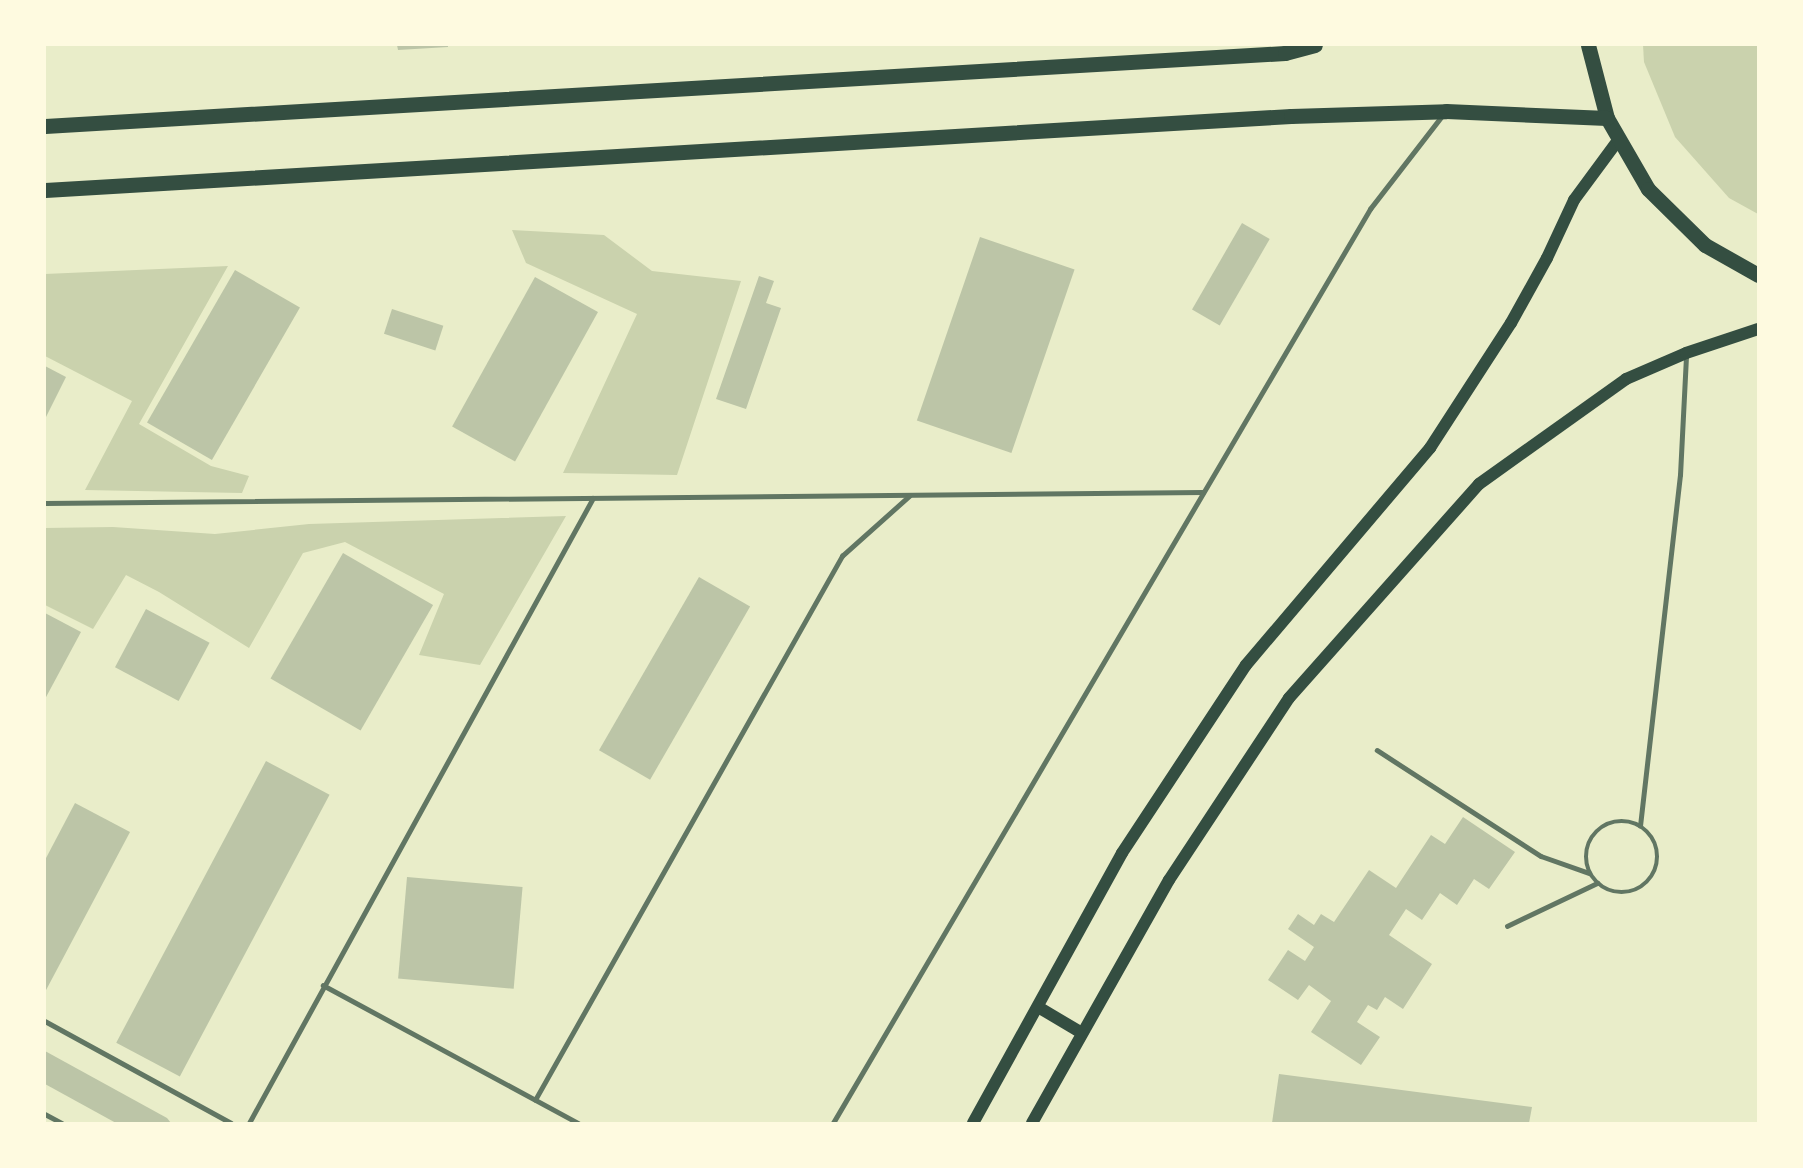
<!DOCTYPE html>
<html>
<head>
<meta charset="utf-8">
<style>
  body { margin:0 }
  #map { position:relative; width:1803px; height:1168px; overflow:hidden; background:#e9edc9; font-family:Merriweather,serif }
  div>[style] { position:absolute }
  .green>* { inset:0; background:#cad2ad }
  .building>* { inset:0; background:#bcc5a7; transform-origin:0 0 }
  .service>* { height:4.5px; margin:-2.25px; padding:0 2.25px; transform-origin:2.25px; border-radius:2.25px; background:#617663 }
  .service>.ring { margin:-2.25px; padding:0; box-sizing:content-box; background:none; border:4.5px solid #617663; border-radius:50% }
  .secondary>* { height:12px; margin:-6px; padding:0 6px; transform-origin:6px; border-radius:6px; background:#344e41 }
  .primary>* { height:15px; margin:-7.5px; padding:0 7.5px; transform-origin:7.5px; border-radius:7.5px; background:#344e41 }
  span { translate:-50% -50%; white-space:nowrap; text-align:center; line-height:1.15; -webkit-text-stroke:6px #fefae0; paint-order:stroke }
  .frame { position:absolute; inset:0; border:46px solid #fefae0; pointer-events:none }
</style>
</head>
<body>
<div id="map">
  <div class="green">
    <i style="clip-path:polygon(1643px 45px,1758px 45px,1758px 214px,1729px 198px,1675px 137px,1644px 62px)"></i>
    <i style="clip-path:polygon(512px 230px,604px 235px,652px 271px,741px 281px,677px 475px,563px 473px,637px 314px,526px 263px)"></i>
    <i style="clip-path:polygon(228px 266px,139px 424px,211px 466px,249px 476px,242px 493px,85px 490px,132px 401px,45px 356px,45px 274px)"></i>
    <i style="clip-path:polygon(566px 516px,480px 665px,419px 655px,444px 594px,345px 542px,303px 553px,249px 648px,159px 592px,126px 575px,93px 629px,45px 605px,45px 528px,113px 527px,215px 534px,309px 524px)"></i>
  </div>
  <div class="building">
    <i style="clip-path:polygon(397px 45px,448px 45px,448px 47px,398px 50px)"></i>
    <i style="left:1242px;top:223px;width:32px;height:100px;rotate:30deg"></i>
    <i style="left:980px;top:237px;width:100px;height:194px;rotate:19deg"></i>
    <i style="left:235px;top:270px;width:75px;height:176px;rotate:30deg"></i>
    <i style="clip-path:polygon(759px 276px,774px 281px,766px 303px,781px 308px,746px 409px,716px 399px)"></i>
    <i style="left:535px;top:277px;width:72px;height:171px;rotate:29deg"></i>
    <i style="left:392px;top:309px;width:54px;height:26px;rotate:18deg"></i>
    <i style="clip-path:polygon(45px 366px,66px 377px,45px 419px)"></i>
    <i style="left:343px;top:553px;width:104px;height:145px;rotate:30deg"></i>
    <i style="left:699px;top:577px;width:59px;height:200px;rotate:30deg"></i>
    <i style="left:146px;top:609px;width:72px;height:66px;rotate:28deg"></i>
    <i style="clip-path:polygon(45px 613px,81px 632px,45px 699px)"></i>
    <i style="left:266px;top:761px;width:72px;height:319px;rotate:28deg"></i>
    <i style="clip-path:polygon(75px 803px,130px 832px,45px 992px,45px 860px)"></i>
    <i style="clip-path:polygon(1463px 817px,1515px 852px,1489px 889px,1474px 879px,1457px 905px,1440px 893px,1422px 920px,1406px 909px,1389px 935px,1432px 964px,1403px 1009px,1385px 997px,1377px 1010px,1368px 1005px,1357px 1022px,1380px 1037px,1361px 1065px,1311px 1032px,1331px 1001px,1309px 985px,1298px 1000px,1268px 980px,1288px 950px,1305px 961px,1314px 947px,1288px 929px,1298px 914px,1314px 925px,1321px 914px,1334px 922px,1369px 870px,1396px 888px,1431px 835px,1445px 844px)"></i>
    <i style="left:407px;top:877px;width:116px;height:102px;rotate:5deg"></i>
    <i style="clip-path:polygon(45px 1051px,167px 1118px,171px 1123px,116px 1123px,45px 1084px)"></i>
    <i style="clip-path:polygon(1279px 1074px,1532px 1107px,1529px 1123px,1272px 1123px)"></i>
  </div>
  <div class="service">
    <i style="left:45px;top:503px;width:1158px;rotate:-0.54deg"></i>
    <i style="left:1377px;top:750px;width:195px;rotate:32.9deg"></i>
    <i style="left:1541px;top:856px;width:51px;rotate:19.5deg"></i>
    <i class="ring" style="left:1586px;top:821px;width:67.5px;height:67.5px"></i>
    <i style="left:1640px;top:826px;width:353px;rotate:-83.5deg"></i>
    <i style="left:1680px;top:475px;width:120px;rotate:-87.1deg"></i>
    <i style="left:1507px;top:926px;width:100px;rotate:-25.5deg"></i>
    <i style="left:323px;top:985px;width:290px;rotate:28.4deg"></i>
    <i style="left:45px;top:1021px;width:212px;rotate:28.7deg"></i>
    <i style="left:535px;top:1100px;width:625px;rotate:-60.56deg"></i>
    <i style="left:842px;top:556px;width:90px;rotate:-41.8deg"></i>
    <i style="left:45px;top:1114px;width:19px;rotate:28deg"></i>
    <i style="left:249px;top:1123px;width:713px;rotate:-61.17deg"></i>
    <i style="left:833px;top:1123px;width:1060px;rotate:-59.56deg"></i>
    <i style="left:1370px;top:209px;width:118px;rotate:-52.3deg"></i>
  </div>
  <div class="secondary">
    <i style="left:1038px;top:1007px;width:51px;rotate:30.6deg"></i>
    <i style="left:973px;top:1123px;width:308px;rotate:-61.1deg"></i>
    <i style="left:1122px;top:853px;width:225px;rotate:-56.6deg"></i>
    <i style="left:1246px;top:665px;width:285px;rotate:-49.7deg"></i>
    <i style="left:1430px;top:448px;width:149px;rotate:-57.1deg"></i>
    <i style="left:1511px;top:323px;width:74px;rotate:-61deg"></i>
    <i style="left:1547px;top:258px;width:64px;rotate:-65deg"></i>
    <i style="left:1574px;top:200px;width:76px;rotate:-53.6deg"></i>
    <i style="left:1032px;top:1123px;width:279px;rotate:-60.6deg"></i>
    <i style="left:1169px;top:880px;width:218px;rotate:-56.6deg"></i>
    <i style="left:1289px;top:698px;width:286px;rotate:-48.4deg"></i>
    <i style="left:1479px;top:484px;width:181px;rotate:-35.5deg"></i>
    <i style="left:1626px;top:379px;width:65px;rotate:-23.4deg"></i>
    <i style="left:1686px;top:353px;width:76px;rotate:-18.4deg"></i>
  </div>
  <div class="primary">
    <i style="left:1588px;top:45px;width:75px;rotate:75.4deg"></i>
    <i style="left:1607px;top:118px;width:82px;rotate:60deg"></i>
    <i style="left:1648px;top:189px;width:80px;rotate:44.5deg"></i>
    <i style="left:1705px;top:245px;width:61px;rotate:29.5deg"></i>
    <i style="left:45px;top:126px;width:1242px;rotate:-3.37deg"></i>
    <i style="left:1285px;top:53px;width:31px;rotate:-15deg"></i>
    <i style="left:45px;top:190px;width:1248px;rotate:-3.4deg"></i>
    <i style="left:1291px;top:116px;width:155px;rotate:-1.8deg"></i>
    <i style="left:1446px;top:111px;width:161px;rotate:2.5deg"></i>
  </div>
  <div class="frame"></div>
</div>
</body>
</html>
